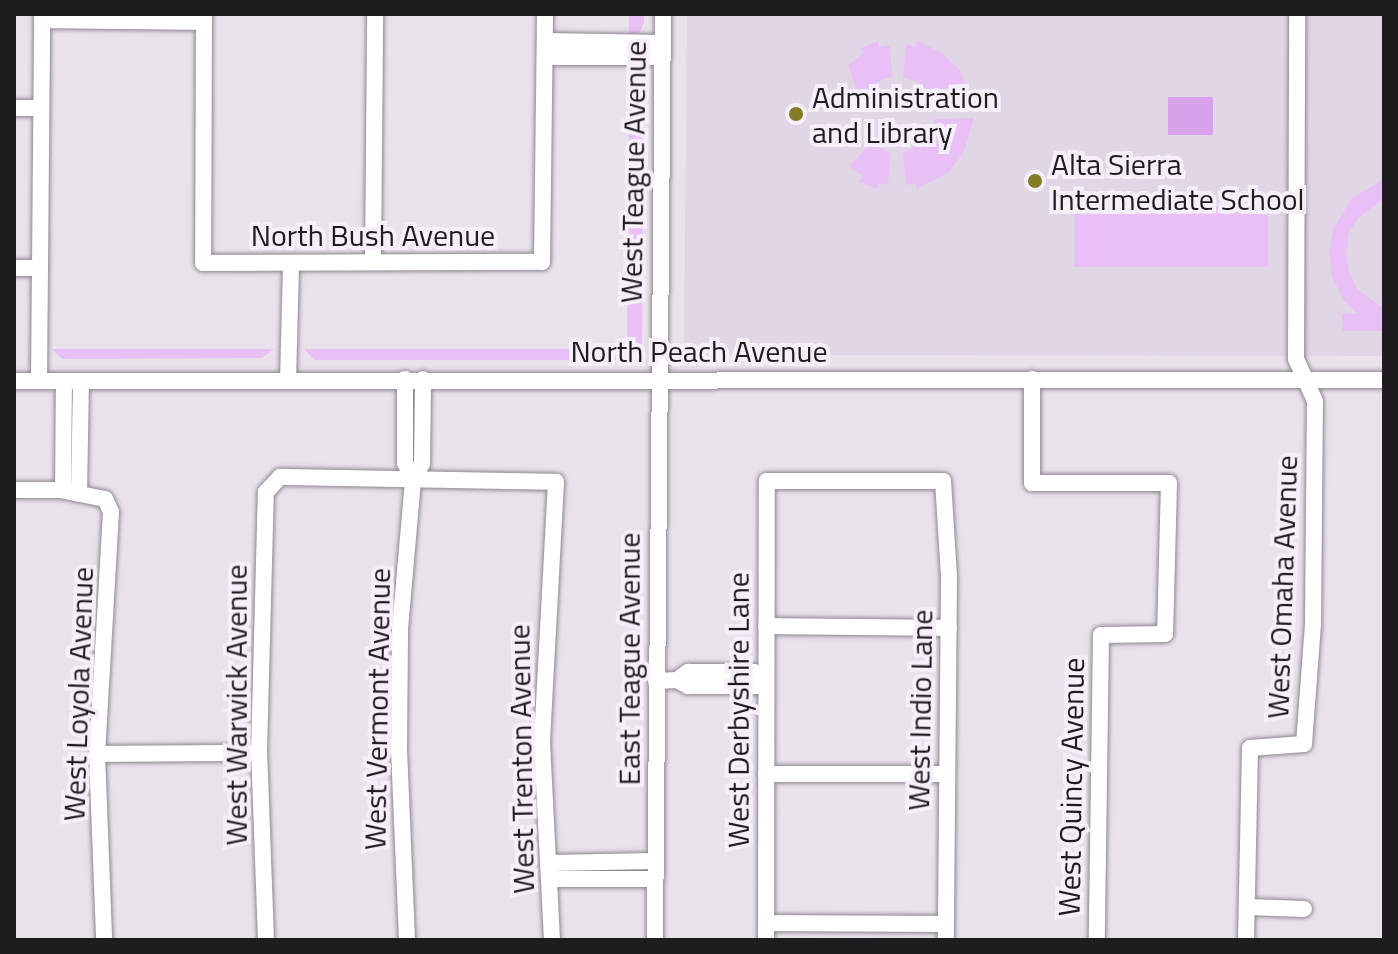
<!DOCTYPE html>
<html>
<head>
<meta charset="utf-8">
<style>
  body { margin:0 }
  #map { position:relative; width:1398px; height:954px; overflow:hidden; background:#e9e2eb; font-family:"Titillium Web",sans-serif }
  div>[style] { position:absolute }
  .built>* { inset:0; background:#e1d6e5 }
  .green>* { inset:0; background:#e8c0f6; transform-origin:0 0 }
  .water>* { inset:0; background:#d7a2e9; transform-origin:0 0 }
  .roads { filter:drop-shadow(0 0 2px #8e8890) drop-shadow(0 0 2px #8e8890) }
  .minor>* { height:16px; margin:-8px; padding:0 8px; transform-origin:8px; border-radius:8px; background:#fff }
  .dots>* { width:22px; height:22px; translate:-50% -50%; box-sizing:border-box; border:4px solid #f6eff9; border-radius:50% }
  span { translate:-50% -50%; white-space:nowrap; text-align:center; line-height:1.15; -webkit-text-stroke:8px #f6eff9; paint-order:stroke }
  .poi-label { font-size:30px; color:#1f1c20 }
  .left { translate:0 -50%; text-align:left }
  .street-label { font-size:30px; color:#1f1c20 }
  .frame { position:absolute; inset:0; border:16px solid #1f1c20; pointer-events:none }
</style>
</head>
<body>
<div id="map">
  <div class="built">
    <i style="clip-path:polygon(687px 14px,1384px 14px,1384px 356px,692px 355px,684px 348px)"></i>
  </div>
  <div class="green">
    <i style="clip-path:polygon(629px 14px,644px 14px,644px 22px,640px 32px,629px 35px)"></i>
    <i style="clip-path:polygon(878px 41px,879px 47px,890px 45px,892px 76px,876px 83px,865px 94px,856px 89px,848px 65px,863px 53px,861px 48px)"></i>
    <i style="clip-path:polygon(918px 41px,942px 53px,960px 70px,974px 112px,936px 109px,933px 98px,922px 84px,903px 77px,906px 45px,916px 47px)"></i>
    <i style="clip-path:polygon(629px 64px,639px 67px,644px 76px,642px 346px,635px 355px,627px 360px,314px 360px,304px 349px,621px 349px,627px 342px)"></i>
    <i style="clip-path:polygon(974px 118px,964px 152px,949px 172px,917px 189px,916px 183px,906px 185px,903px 153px,928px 141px,936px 119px)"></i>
    <i style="clip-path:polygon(871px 144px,891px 153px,888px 185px,879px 183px,877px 189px,859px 182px,863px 176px,849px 166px)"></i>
    <i style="clip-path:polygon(1384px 179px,1384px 198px,1358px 218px,1349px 234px,1346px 253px,1349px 272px,1357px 289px,1384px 309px,1384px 331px,1342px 331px,1342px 314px,1356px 313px,1343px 299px,1332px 277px,1329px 253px,1333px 229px,1352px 198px)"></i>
    <i style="left:1074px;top:206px;width:194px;height:61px"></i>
    <i style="clip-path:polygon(52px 349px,274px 349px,262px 358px,62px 359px)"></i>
  </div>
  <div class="water">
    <i style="left:1168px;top:97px;width:45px;height:38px"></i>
  </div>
  <div class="roads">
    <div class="minor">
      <i style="left:204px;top:14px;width:249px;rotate:90.2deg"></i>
      <i style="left:203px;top:263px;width:339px;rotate:-0.2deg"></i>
      <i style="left:542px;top:262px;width:248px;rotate:-89.3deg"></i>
      <i style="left:42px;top:20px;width:162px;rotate:0.7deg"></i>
      <i style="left:545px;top:41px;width:118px;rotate:1deg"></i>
      <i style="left:545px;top:57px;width:117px"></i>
      <i style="left:14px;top:108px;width:27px"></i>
      <i style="left:373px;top:262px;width:248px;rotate:-89.5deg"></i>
      <i style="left:14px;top:268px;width:26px"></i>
      <i style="left:405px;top:379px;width:84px;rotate:90deg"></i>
      <i style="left:405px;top:463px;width:18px;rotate:63deg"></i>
      <i style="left:1032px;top:379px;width:104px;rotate:90deg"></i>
      <i style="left:1032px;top:483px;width:137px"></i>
      <i style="left:1169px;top:483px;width:151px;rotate:91.5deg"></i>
      <i style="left:1165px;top:634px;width:64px;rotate:179.1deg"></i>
      <i style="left:1101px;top:635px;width:305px;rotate:90.8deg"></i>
      <i style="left:14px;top:381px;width:1370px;rotate:-0.04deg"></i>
      <i style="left:39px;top:381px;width:367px;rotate:-89.5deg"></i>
      <i style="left:288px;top:381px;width:118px;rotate:-88.5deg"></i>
      <i style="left:14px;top:490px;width:46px"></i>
      <i style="left:60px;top:490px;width:46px;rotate:11.3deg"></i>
      <i style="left:105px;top:499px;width:14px;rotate:65deg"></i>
      <i style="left:111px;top:512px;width:242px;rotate:93.3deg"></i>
      <i style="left:97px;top:754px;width:186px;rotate:87.8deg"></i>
      <i style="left:63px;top:490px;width:109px;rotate:-89.5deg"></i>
      <i style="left:79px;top:494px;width:113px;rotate:-89deg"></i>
      <i style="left:766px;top:626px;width:183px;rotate:0.6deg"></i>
      <i style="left:677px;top:680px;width:14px;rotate:-36deg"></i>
      <i style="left:688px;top:672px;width:66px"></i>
      <i style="left:754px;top:672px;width:14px;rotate:30deg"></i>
      <i style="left:656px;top:681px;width:21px;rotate:-3deg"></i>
      <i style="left:677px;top:680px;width:13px;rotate:29deg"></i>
      <i style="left:688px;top:686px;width:67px"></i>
      <i style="left:755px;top:686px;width:13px;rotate:-32deg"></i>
      <i style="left:97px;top:754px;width:162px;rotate:-0.4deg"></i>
      <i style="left:766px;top:774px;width:181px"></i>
      <i style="left:548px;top:863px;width:107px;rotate:-1.1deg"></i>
      <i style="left:549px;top:879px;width:106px"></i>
      <i style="left:1248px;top:907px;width:56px;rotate:2deg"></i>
      <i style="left:766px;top:923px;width:180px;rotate:0.3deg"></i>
      <i style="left:266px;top:940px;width:187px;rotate:-92.1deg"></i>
      <i style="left:259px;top:753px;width:261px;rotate:-88.5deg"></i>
      <i style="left:266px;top:492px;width:21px;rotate:-47deg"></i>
      <i style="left:280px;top:477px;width:276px;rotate:1deg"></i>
      <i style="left:556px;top:482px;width:261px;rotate:93.1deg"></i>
      <i style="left:542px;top:743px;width:197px;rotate:87.1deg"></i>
      <i style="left:407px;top:940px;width:189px;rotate:-92.4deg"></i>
      <i style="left:399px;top:751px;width:122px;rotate:-89.5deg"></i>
      <i style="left:400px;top:629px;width:151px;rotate:-85deg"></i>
      <i style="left:413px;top:479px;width:17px;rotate:-59deg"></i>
      <i style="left:422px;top:464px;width:85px;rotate:-89.3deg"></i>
      <i style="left:655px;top:940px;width:926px;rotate:-89.51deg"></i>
      <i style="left:766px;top:940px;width:459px;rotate:-89.9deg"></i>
      <i style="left:767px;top:481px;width:176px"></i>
      <i style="left:943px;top:481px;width:96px;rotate:86.4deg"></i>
      <i style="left:949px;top:577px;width:363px;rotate:90.5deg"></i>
      <i style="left:1246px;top:940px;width:192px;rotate:-88.8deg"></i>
      <i style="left:1250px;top:748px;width:54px;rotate:-4.2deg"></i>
      <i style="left:1304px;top:744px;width:119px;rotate:-85.7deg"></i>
      <i style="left:1313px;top:625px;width:224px;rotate:-89.5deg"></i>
      <i style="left:1315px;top:401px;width:46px;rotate:-114.3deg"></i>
      <i style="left:1296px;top:359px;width:345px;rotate:-89.8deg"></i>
    </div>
  </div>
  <div class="dots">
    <i style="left:796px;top:114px;background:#7f7c23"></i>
    <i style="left:1035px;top:181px;background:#7f7c23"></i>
  </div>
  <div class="poi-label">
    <span class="left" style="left:812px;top:114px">Administration<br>and Library</span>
    <span class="left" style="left:1051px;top:181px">Alta Sierra<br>Intermediate School</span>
  </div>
  <div class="street-label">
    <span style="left:633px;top:172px;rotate:-89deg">West Teague Avenue</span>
    <span style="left:373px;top:235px">North Bush Avenue</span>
    <span style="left:699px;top:351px">North Peach Avenue</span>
    <span style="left:1282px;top:587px;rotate:-88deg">West Omaha Avenue</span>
    <span style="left:629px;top:659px;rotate:-90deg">East Teague Avenue</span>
    <span style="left:78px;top:694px;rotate:-88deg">West Loyola Avenue</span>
    <span style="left:236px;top:705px;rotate:-90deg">West Warwick Avenue</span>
    <span style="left:377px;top:709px;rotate:-89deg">West Vermont Avenue</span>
    <span style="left:738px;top:710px;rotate:-90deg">West Derbyshire Lane</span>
    <span style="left:920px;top:710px;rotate:-89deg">West Indio Lane</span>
    <span style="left:521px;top:759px;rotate:-91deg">West Trenton Avenue</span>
    <span style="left:1071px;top:787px;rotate:-89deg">West Quincy Avenue</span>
  </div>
  <div class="frame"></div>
</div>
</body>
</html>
